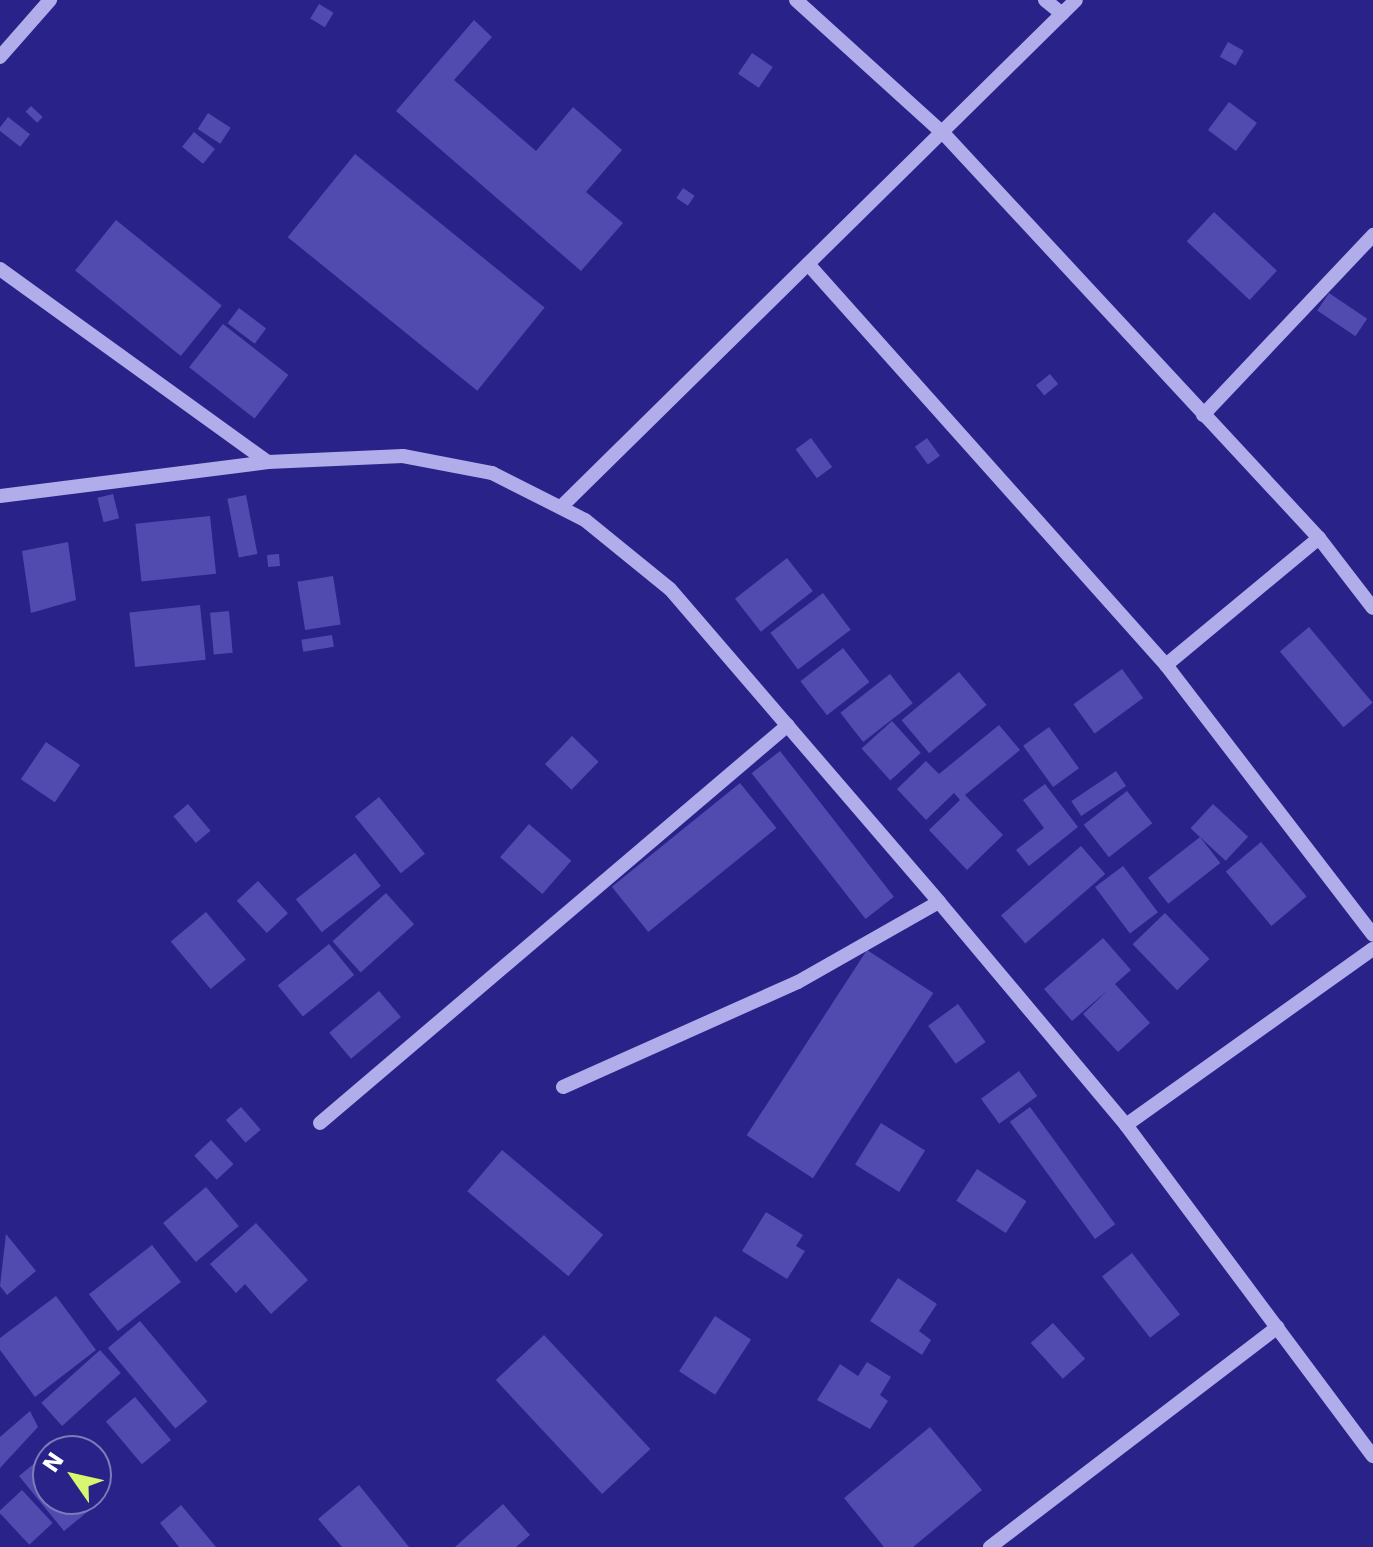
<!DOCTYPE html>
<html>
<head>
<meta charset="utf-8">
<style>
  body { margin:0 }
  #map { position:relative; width:1373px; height:1547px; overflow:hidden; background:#292288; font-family:"DejaVu Sans",sans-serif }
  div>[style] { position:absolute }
  .building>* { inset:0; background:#514bb0; transform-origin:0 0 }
  .minor>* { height:14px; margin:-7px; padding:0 7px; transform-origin:7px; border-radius:7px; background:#b0adea }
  span { translate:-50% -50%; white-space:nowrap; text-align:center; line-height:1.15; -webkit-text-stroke:7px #292288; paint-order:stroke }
  .north { position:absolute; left:32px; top:1435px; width:80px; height:80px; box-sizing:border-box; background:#292288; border:2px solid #7f7ab8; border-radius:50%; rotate:304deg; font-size:22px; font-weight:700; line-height:32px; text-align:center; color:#fff }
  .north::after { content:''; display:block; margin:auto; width:28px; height:36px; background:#d8f66f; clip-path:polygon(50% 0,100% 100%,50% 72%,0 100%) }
</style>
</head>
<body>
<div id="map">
  <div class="building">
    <i style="left:319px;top:4px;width:17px;height:17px;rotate:31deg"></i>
    <i style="clip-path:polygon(474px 20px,492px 37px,454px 80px,536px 151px,573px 107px,622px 150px,586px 192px,623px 223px,581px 271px,396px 111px)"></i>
    <i style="left:1228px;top:42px;width:18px;height:17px;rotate:29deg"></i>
    <i style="left:752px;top:53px;width:25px;height:25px;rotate:34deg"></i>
    <i style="left:1229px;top:102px;width:35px;height:35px;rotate:37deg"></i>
    <i style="left:31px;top:106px;width:16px;height:8px;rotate:43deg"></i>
    <i style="left:208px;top:113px;width:27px;height:19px;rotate:33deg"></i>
    <i style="left:8px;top:117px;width:28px;height:16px;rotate:38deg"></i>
    <i style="left:194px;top:132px;width:27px;height:19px;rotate:39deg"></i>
    <i style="left:355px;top:154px;width:244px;height:107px;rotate:39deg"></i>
    <i style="left:683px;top:188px;width:14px;height:12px;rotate:34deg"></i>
    <i style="left:1214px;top:212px;width:86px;height:40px;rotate:43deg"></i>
    <i style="left:116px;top:220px;width:136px;height:65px;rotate:39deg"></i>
    <i style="left:1329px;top:293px;width:46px;height:21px;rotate:34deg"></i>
    <i style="left:239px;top:308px;width:34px;height:19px;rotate:37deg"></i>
    <i style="left:223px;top:324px;width:83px;height:55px;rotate:38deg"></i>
    <i style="left:1050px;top:374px;width:13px;height:18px;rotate:51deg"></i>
    <i style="left:811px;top:438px;width:36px;height:19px;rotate:54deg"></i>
    <i style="left:927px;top:438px;width:22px;height:15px;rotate:54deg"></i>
    <i style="left:113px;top:494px;width:25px;height:16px;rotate:76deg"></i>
    <i style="left:246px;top:495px;width:60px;height:19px;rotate:79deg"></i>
    <i style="left:210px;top:516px;width:58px;height:75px;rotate:84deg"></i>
    <i style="clip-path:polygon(68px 542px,76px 600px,31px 613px,22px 551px)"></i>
    <i style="left:279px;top:554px;width:12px;height:12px;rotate:85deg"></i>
    <i style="left:787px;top:558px;width:42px;height:66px;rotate:52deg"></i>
    <i style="left:333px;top:576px;width:49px;height:36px;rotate:81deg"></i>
    <i style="left:823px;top:593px;width:46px;height:66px;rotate:53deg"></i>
    <i style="left:200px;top:605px;width:55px;height:71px;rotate:84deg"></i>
    <i style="left:229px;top:611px;width:42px;height:19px;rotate:85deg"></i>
    <i style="left:1309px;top:627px;width:99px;height:38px;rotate:50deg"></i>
    <i style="left:332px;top:635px;width:12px;height:31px;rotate:81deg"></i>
    <i style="left:843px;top:648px;width:43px;height:54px;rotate:52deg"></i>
    <i style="left:1122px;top:669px;width:36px;height:60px;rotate:54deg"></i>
    <i style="left:959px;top:672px;width:43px;height:75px;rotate:50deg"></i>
    <i style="left:890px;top:674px;width:37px;height:63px;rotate:52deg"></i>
    <i style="left:892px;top:721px;width:43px;height:41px;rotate:48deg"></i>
    <i style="clip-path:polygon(999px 725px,1020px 750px,965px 795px,1003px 835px,967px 870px,929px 830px,960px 800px,954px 793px,926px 820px,897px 789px,926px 761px,939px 774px)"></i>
    <i style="left:1049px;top:727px;width:51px;height:32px;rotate:54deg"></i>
    <i style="left:572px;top:736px;width:37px;height:39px;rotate:44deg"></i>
    <i style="left:46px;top:742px;width:41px;height:45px;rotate:34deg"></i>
    <i style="left:780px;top:751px;width:185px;height:36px;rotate:52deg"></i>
    <i style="left:1116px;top:771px;width:18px;height:54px;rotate:56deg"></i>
    <i style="left:740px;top:783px;width:58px;height:165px;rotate:51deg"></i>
    <i style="clip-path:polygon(1045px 784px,1078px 827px,1029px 866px,1016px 850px,1044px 828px,1023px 800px)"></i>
    <i style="left:1127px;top:791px;width:41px;height:55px;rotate:52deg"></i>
    <i style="left:379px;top:797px;width:73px;height:31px;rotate:51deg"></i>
    <i style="left:188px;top:804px;width:35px;height:19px;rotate:50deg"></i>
    <i style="left:1213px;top:804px;width:48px;height:33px;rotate:43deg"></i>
    <i style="left:529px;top:824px;width:56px;height:44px;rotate:41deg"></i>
    <i style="left:1200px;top:837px;width:33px;height:66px;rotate:52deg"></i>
    <i style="left:1261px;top:842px;width:71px;height:46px;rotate:50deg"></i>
    <i style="left:1081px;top:846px;width:37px;height:106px;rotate:49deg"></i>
    <i style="left:355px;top:853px;width:42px;height:75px;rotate:52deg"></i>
    <i style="left:1123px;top:866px;width:58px;height:35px;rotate:53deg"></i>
    <i style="left:258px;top:881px;width:44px;height:29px;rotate:47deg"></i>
    <i style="left:386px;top:893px;width:42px;height:72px;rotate:48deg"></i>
    <i style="left:206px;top:912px;width:62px;height:46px;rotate:50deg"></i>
    <i style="left:1165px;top:913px;width:64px;height:45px;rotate:46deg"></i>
    <i style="clip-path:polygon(1103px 938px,1131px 970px,1115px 984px,1150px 1023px,1118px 1052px,1083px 1014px,1108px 990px,1072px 1021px,1044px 989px)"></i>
    <i style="left:329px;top:944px;width:40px;height:66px;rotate:51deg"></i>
    <i style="left:867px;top:950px;width:79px;height:221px;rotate:33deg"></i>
    <i style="left:379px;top:991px;width:34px;height:65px;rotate:50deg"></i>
    <i style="left:958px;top:1004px;width:47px;height:37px;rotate:54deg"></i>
    <i style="left:1019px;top:1071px;width:31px;height:47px;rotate:54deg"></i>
    <i style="left:241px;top:1107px;width:30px;height:20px;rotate:49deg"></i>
    <i style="left:1030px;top:1107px;width:145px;height:25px;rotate:54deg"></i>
    <i style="left:881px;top:1123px;width:52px;height:49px;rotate:32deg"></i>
    <i style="left:211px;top:1140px;width:33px;height:23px;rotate:47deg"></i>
    <i style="left:502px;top:1150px;width:132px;height:54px;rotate:40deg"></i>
    <i style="left:977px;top:1169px;width:59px;height:38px;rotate:33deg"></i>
    <i style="left:206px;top:1187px;width:51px;height:56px;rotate:50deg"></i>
    <i style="clip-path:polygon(766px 1212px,803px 1235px,796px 1246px,805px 1251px,787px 1279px,742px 1251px)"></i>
    <i style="clip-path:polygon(256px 1223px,308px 1280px,271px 1314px,245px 1284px,236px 1293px,210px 1264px)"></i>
    <i style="clip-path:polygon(6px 1234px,36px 1271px,7px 1295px,0 1286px)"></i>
    <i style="left:152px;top:1245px;width:47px;height:80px;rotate:52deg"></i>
    <i style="left:1132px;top:1253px;width:78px;height:38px;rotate:52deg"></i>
    <i style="clip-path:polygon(898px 1278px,937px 1304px,919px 1331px,931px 1340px,922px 1355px,870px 1321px)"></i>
    <i style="clip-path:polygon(56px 1296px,96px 1350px,35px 1397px,0 1350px,0 1338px)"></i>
    <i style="left:715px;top:1316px;width:43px;height:66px;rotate:33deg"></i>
    <i style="left:140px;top:1321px;width:105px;height:42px;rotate:50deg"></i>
    <i style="left:1053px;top:1323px;width:48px;height:30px;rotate:48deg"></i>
    <i style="left:544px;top:1335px;width:156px;height:66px;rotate:47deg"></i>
    <i style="left:100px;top:1350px;width:31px;height:79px;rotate:48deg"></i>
    <i style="clip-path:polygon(867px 1362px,891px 1377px,880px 1395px,888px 1401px,870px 1429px,817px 1400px,840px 1364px,858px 1376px)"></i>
    <i style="left:135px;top:1397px;width:56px;height:38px;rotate:50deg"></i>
    <i style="clip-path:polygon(30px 1411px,38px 1427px,0 1468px,0 1437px)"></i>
    <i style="clip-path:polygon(930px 1427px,982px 1490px,913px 1547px,884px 1547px,844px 1498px)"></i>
    <i style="clip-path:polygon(48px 1452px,48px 1499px,97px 1504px,64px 1531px,19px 1476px)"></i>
    <i style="clip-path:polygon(359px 1485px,409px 1547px,342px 1547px,318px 1519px)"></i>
    <i style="left:22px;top:1490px;width:45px;height:32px;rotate:47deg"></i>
    <i style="clip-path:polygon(503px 1504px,530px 1535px,516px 1547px,455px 1547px)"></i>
    <i style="clip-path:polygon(181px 1505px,216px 1547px,179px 1547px,160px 1523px)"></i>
  </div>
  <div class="minor">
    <i style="left:796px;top:0;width:201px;rotate:42.2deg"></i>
    <i style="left:945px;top:135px;width:550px;rotate:47.14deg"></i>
    <i style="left:1319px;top:538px;width:88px;rotate:52.4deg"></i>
    <i style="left:1045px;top:0;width:22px;rotate:39deg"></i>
    <i style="left:0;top:57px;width:76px;rotate:-48.7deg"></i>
    <i style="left:808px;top:264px;width:538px;rotate:48.24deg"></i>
    <i style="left:1166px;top:665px;width:340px;rotate:52.5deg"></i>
    <i style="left:0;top:269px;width:330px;rotate:35.8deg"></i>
    <i style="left:1203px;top:415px;width:248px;rotate:-46.6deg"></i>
    <i style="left:0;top:496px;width:270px;rotate:-7.2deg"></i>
    <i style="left:268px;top:462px;width:135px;rotate:-2.5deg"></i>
    <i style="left:403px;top:456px;width:91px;rotate:10.8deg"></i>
    <i style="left:492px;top:473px;width:104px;rotate:26.8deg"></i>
    <i style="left:585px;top:520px;width:109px;rotate:39.1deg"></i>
    <i style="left:670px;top:589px;width:413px;rotate:49.3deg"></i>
    <i style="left:939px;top:902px;width:291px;rotate:50deg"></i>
    <i style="left:1126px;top:1125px;width:413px;rotate:53.3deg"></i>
    <i style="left:562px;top:506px;width:721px;rotate:-44.55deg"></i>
    <i style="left:1166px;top:665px;width:199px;rotate:-39.7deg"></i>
    <i style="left:563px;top:1087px;width:257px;rotate:-24.1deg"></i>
    <i style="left:798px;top:982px;width:162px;rotate:-29.6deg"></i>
    <i style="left:320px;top:1123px;width:614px;rotate:-40.38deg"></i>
    <i style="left:1126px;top:1125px;width:303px;rotate:-35.5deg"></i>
    <i style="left:990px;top:1547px;width:362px;rotate:-37.4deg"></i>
  </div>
  <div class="north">N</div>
</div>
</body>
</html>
